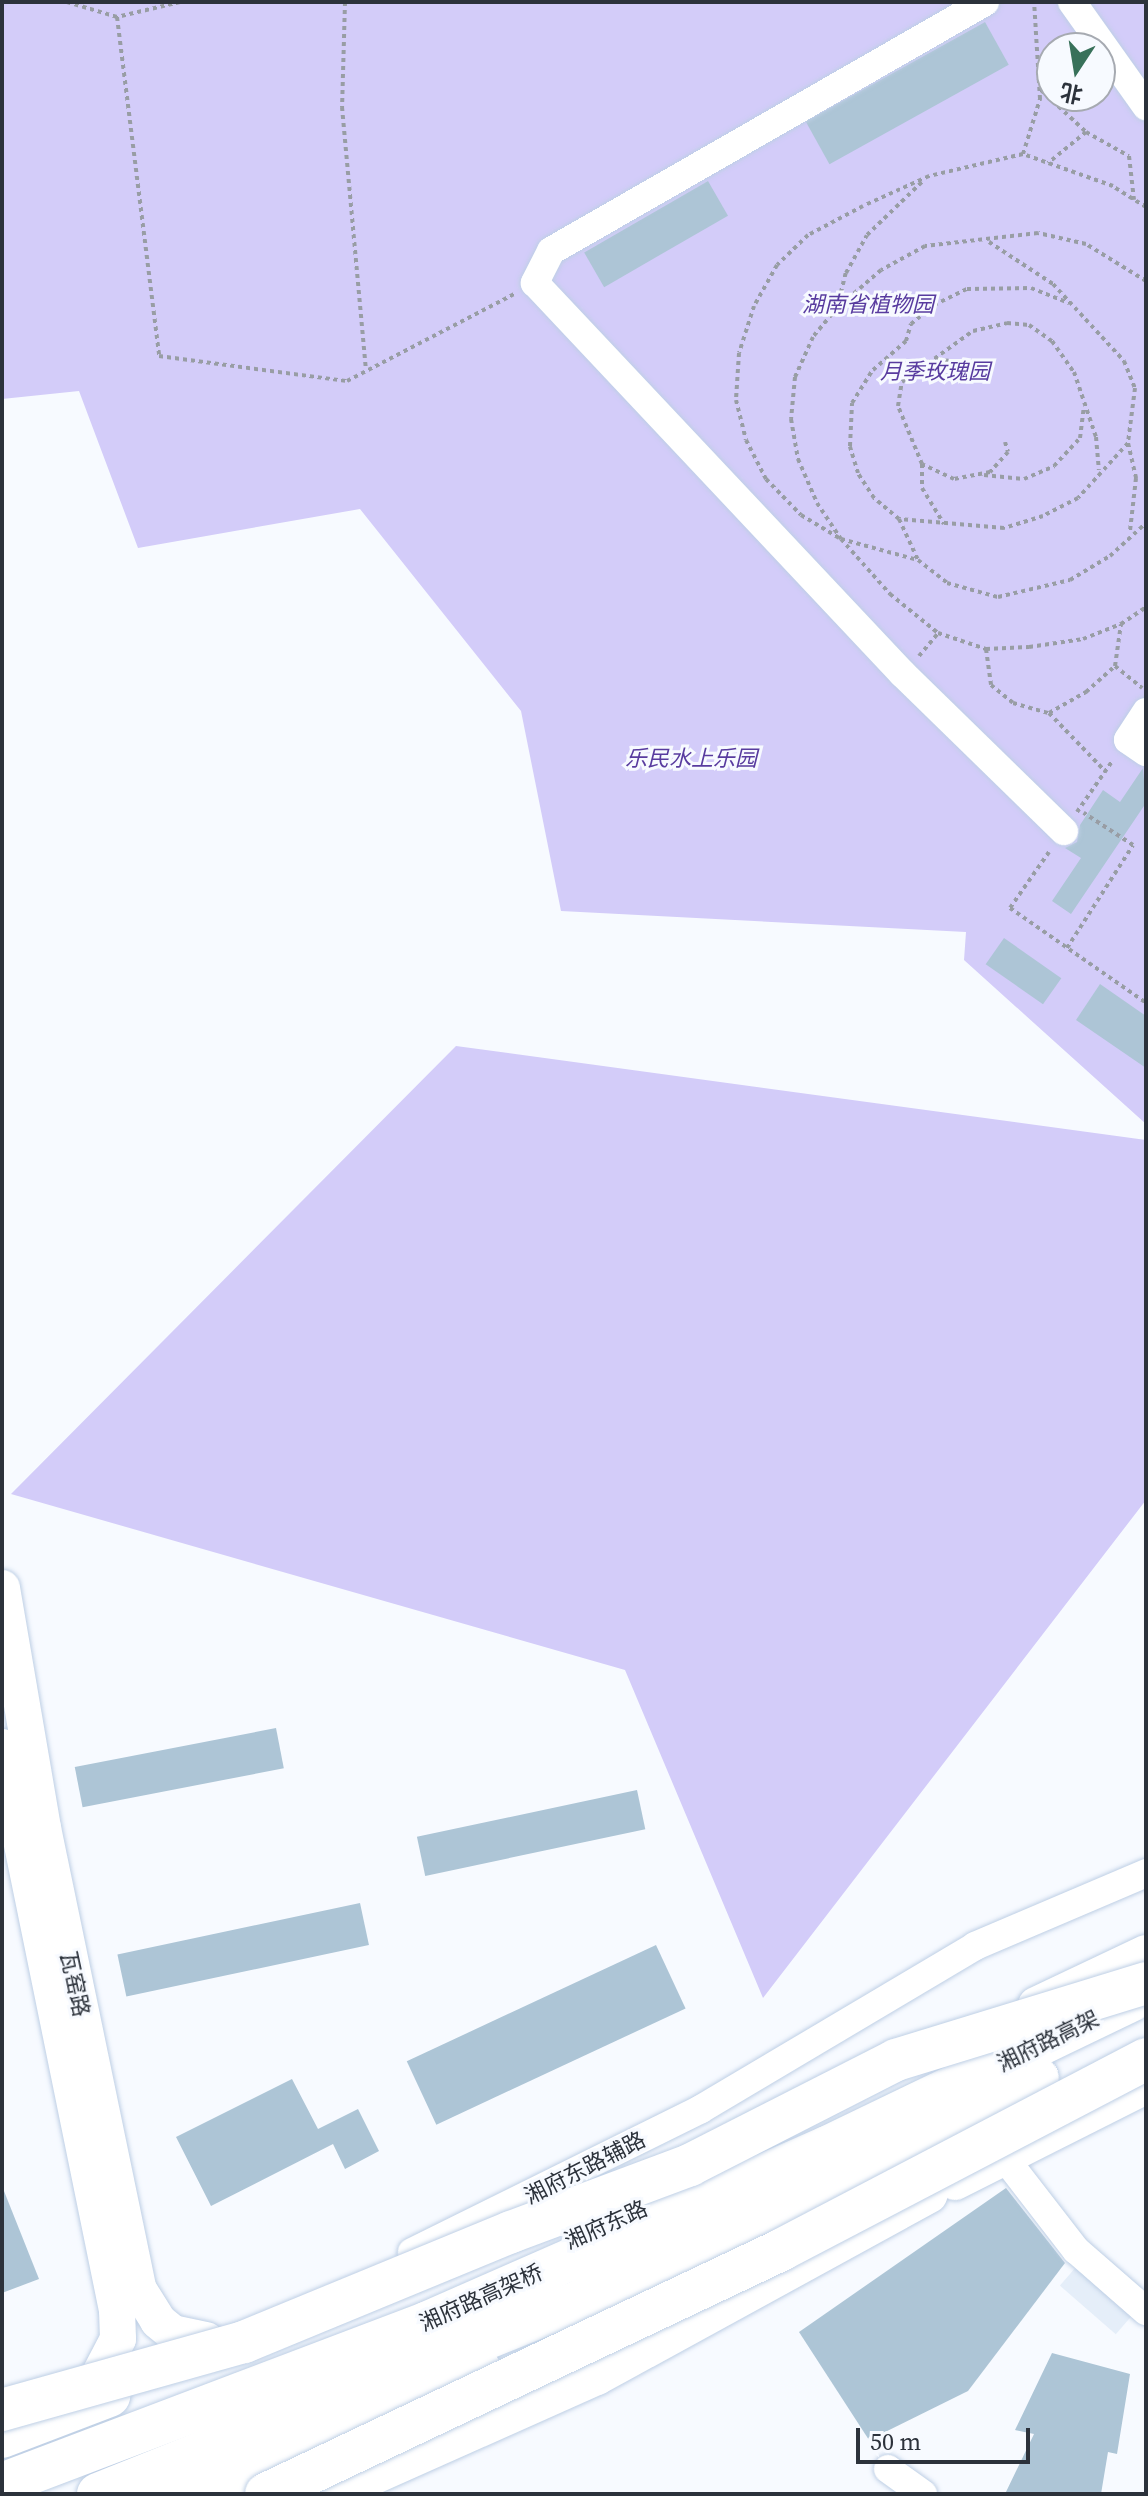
<!DOCTYPE html>
<html>
<head>
<meta charset="utf-8">
<style>
  body { margin:0 }
  #map { position:relative; width:1148px; height:2496px; overflow:hidden; background:#f7faff; font-family:"Source Serif 4","Noto Sans SC",serif }
  div>[style] { position:absolute }
  .built>* { inset:0; background:#e5eef9; transform-origin:0 0 }
  .green>* { inset:0; background:#d3ccf9 }
  .building>* { inset:0; background:#adc5d6; transform-origin:0 0 }
  .path>* { height:4px; margin-top:-2px; transform-origin:0; background:repeating-linear-gradient(90deg,#989da4 0 4px,transparent 0 8px) }
  .roads { filter:drop-shadow(0 0 2px #becfe5) drop-shadow(0 0 2px #becfe5) }
  .minor>* { height:28px; margin:-14px; padding:0 14px; transform-origin:14px; border-radius:14px; background:#fff }
  .major>* { height:36px; margin:-18px; padding:0 18px; transform-origin:18px; border-radius:18px; background:#fff }
  .highway>* { height:42px; margin:-21px; padding:0 21px; transform-origin:21px; border-radius:21px; background:#fff }
  .bridges { filter:drop-shadow(0 0 2px #becfe5) drop-shadow(0 0 2px #becfe5) }
  .highway-bridge>* { height:42px; margin:-21px; padding:0 21px; transform-origin:21px; border-radius:21px; background:#fff }
  span { translate:-50% -50%; white-space:nowrap; text-align:center; line-height:1.15; -webkit-text-stroke:6px #f7faff; paint-order:stroke }
  .park-label { font-size:22px; color:#583b9f; font-style:italic }
  .street-label { font-size:22px; color:#2c323b }
  .frame { position:absolute; inset:0; border:4px solid #2c323b; pointer-events:none }
  .north { position:absolute; left:1036px; top:32px; width:80px; height:80px; box-sizing:border-box; background:#f7faff; border:2px solid #a6aab1; border-radius:50%; rotate:192deg; font-size:22px; font-weight:700; line-height:32px; text-align:center; color:#2c323b }
  .north::after { content:''; display:block; margin:auto; width:28px; height:36px; background:#38715a; clip-path:polygon(50% 0,100% 100%,50% 72%,0 100%) }
  .scale { position:absolute; left:856px; top:2428px; width:174px; height:36px; box-sizing:border-box; border:4px solid #2c323b; border-top:0; padding-left:10px; font-size:24px; line-height:28px; white-space:nowrap; color:#2c323b; -webkit-text-stroke:6px #f7faff; paint-order:stroke }
</style>
</head>
<body>
<div id="map">
  <div class="built">
    <i style="left:1077px;top:2266px;width:74px;height:26px;rotate:41deg"></i>
  </div>
  <div class="green">
    <i style="clip-path:polygon(evenodd,2px 2px,1146px 2px,1146px 1124px,964px 960px,966px 932px,561px 911px,521px 711px,360px 509px,138px 548px,79px 391px,2px 399px,2px 2px,1052px 48px,1100px 48px,1100px 96px,1052px 96px,1052px 48px)"></i>
    <i style="clip-path:polygon(456px 1046px,1146px 1140px,1146px 1500px,763px 1998px,625px 1670px,11px 1494px)"></i>
  </div>
  <div class="building">
    <i style="left:985px;top:22px;width:49px;height:205px;rotate:61deg"></i>
    <i style="left:708px;top:181px;width:40px;height:143px;rotate:60deg"></i>
    <i style="clip-path:polygon(1143px 768px,1146px 803px,1071px 914px,1052px 901px,1081px 858px,1065px 848px,1077px 842px,1080px 825px,1103px 790px,1120px 802px)"></i>
    <i style="left:1004px;top:938px;width:70px;height:32px;rotate:35deg"></i>
    <i style="clip-path:polygon(1100px 984px,1146px 1016px,1146px 1068px,1076px 1020px)"></i>
    <i style="left:276px;top:1728px;width:41px;height:205px;rotate:79deg"></i>
    <i style="left:637px;top:1790px;width:40px;height:225px;rotate:78deg"></i>
    <i style="left:360px;top:1903px;width:43px;height:248px;rotate:78deg"></i>
    <i style="left:656px;top:1945px;width:70px;height:275px;rotate:65deg"></i>
    <i style="clip-path:polygon(292px 2079px,318px 2129px,358px 2109px,379px 2151px,345px 2169px,333px 2144px,211px 2206px,176px 2137px)"></i>
    <i style="clip-path:polygon(2px 2186px,39px 2279px,2px 2293px)"></i>
    <i style="clip-path:polygon(1006px 2188px,1065px 2263px,968px 2391px,869px 2440px,799px 2332px)"></i>
    <i style="clip-path:polygon(1052px 2353px,1130px 2374px,1117px 2454px,1108px 2452px,1101px 2494px,1005px 2494px,1034px 2434px,1015px 2430px)"></i>
  </div>
  <div class="path">
    <i style="left:67px;top:2px;width:52px;rotate:16.7deg"></i>
    <i style="left:180px;top:2px;width:65px;rotate:166.6deg"></i>
    <i style="left:117px;top:17px;width:342px;rotate:82.9deg"></i>
    <i style="left:159px;top:356px;width:190px;rotate:7.6deg"></i>
    <i style="left:347px;top:381px;width:191px;rotate:-27.5deg"></i>
    <i style="left:345px;top:2px;width:105px;rotate:91.6deg"></i>
    <i style="left:342px;top:107px;width:264px;rotate:84.8deg"></i>
    <i style="left:1041px;top:90px;width:62px;rotate:43deg"></i>
    <i style="left:1086px;top:132px;width:49px;rotate:140.8deg"></i>
    <i style="left:1086px;top:132px;width:49px;rotate:29.2deg"></i>
    <i style="left:1129px;top:156px;width:44px;rotate:83.5deg"></i>
    <i style="left:1023px;top:154px;width:58px;rotate:-72.8deg"></i>
    <i style="left:1040px;top:99px;width:97px;rotate:-93.5deg"></i>
    <i style="left:1146px;top:207px;width:39px;rotate:-148deg"></i>
    <i style="left:1113px;top:186px;width:96px;rotate:-160.4deg"></i>
    <i style="left:1023px;top:154px;width:97px;rotate:166.8deg"></i>
    <i style="left:929px;top:176px;width:72px;rotate:155.6deg"></i>
    <i style="left:863px;top:206px;width:62px;rotate:152.2deg"></i>
    <i style="left:808px;top:235px;width:43px;rotate:135.9deg"></i>
    <i style="left:777px;top:265px;width:47px;rotate:119.3deg"></i>
    <i style="left:754px;top:306px;width:49px;rotate:107.7deg"></i>
    <i style="left:739px;top:353px;width:47px;rotate:93.7deg"></i>
    <i style="left:736px;top:400px;width:41px;rotate:76deg"></i>
    <i style="left:746px;top:440px;width:44px;rotate:62.9deg"></i>
    <i style="left:766px;top:479px;width:50px;rotate:45.8deg"></i>
    <i style="left:801px;top:515px;width:47px;rotate:31deg"></i>
    <i style="left:841px;top:539px;width:74px;rotate:48.3deg"></i>
    <i style="left:890px;top:594px;width:62px;rotate:39.1deg"></i>
    <i style="left:938px;top:633px;width:51px;rotate:18.4deg"></i>
    <i style="left:986px;top:649px;width:43px;rotate:-2.7deg"></i>
    <i style="left:1029px;top:647px;width:55px;rotate:-8.4deg"></i>
    <i style="left:1083px;top:639px;width:41px;rotate:-21.5deg"></i>
    <i style="left:1121px;top:624px;width:30px;rotate:-34deg"></i>
    <i style="left:989px;top:242px;width:77px;rotate:33.3deg"></i>
    <i style="left:1053px;top:284px;width:105px;rotate:47.3deg"></i>
    <i style="left:1124px;top:361px;width:29px;rotate:68deg"></i>
    <i style="left:1135px;top:388px;width:55px;rotate:97.3deg"></i>
    <i style="left:1128px;top:443px;width:74px;rotate:132.3deg"></i>
    <i style="left:1078px;top:498px;width:39px;rotate:153deg"></i>
    <i style="left:1043px;top:516px;width:41px;rotate:162.9deg"></i>
    <i style="left:1004px;top:528px;width:105px;rotate:-175.1deg"></i>
    <i style="left:899px;top:519px;width:33px;rotate:-140deg"></i>
    <i style="left:874px;top:498px;width:30px;rotate:-123deg"></i>
    <i style="left:858px;top:473px;width:28px;rotate:-107deg"></i>
    <i style="left:850px;top:446px;width:43px;rotate:-87.3deg"></i>
    <i style="left:852px;top:403px;width:39px;rotate:-58deg"></i>
    <i style="left:873px;top:370px;width:44px;rotate:-41.3deg"></i>
    <i style="left:906px;top:341px;width:18px;rotate:-74deg"></i>
    <i style="left:911px;top:324px;width:30px;rotate:-40deg"></i>
    <i style="left:934px;top:305px;width:37px;rotate:-26deg"></i>
    <i style="left:967px;top:289px;width:64px;rotate:-0.9deg"></i>
    <i style="left:1031px;top:288px;width:41px;rotate:21.5deg"></i>
    <i style="left:1146px;top:281px;width:70px;rotate:-148.3deg"></i>
    <i style="left:1086px;top:244px;width:49px;rotate:-167.1deg"></i>
    <i style="left:1038px;top:233px;width:114px;rotate:173.4deg"></i>
    <i style="left:925px;top:246px;width:50px;rotate:151.4deg"></i>
    <i style="left:881px;top:270px;width:58px;rotate:139.2deg"></i>
    <i style="left:837px;top:308px;width:38px;rotate:130deg"></i>
    <i style="left:813px;top:337px;width:44px;rotate:114.2deg"></i>
    <i style="left:795px;top:377px;width:42px;rotate:95.4deg"></i>
    <i style="left:791px;top:419px;width:41px;rotate:80.1deg"></i>
    <i style="left:798px;top:459px;width:48px;rotate:66.6deg"></i>
    <i style="left:817px;top:503px;width:43px;rotate:56.3deg"></i>
    <i style="left:841px;top:539px;width:80px;rotate:15.3deg"></i>
    <i style="left:918px;top:560px;width:37px;rotate:38deg"></i>
    <i style="left:947px;top:583px;width:53px;rotate:15.4deg"></i>
    <i style="left:998px;top:597px;width:74px;rotate:-13.3deg"></i>
    <i style="left:1070px;top:580px;width:47px;rotate:-31deg"></i>
    <i style="left:1110px;top:556px;width:49px;rotate:-42.5deg"></i>
    <i style="left:837px;top:308px;width:36px;rotate:-76deg"></i>
    <i style="left:846px;top:273px;width:43px;rotate:-61.1deg"></i>
    <i style="left:867px;top:235px;width:79px;rotate:-44deg"></i>
    <i style="left:937px;top:359px;width:30px;rotate:9deg"></i>
    <i style="left:1005px;top:442px;width:10px;rotate:73deg"></i>
    <i style="left:1008px;top:452px;width:27px;rotate:132deg"></i>
    <i style="left:990px;top:472px;width:37px;rotate:169deg"></i>
    <i style="left:954px;top:479px;width:35px;rotate:-155deg"></i>
    <i style="left:922px;top:464px;width:63px;rotate:-112.5deg"></i>
    <i style="left:898px;top:406px;width:24px;rotate:-81deg"></i>
    <i style="left:902px;top:382px;width:87px;rotate:-35.7deg"></i>
    <i style="left:973px;top:331px;width:35px;rotate:-13deg"></i>
    <i style="left:1007px;top:323px;width:22px;rotate:5deg"></i>
    <i style="left:1029px;top:325px;width:28px;rotate:35deg"></i>
    <i style="left:1052px;top:341px;width:38px;rotate:55deg"></i>
    <i style="left:1074px;top:372px;width:69px;rotate:71.3deg"></i>
    <i style="left:1096px;top:437px;width:33px;rotate:85deg"></i>
    <i style="left:1128px;top:443px;width:36px;rotate:77deg"></i>
    <i style="left:1136px;top:478px;width:53px;rotate:96.5deg"></i>
    <i style="left:922px;top:464px;width:24px;rotate:90deg"></i>
    <i style="left:922px;top:488px;width:42px;rotate:58.6deg"></i>
    <i style="left:984px;top:475px;width:40px;rotate:5.7deg"></i>
    <i style="left:1024px;top:479px;width:33px;rotate:-23deg"></i>
    <i style="left:1054px;top:466px;width:38px;rotate:-47deg"></i>
    <i style="left:1080px;top:438px;width:31px;rotate:-83deg"></i>
    <i style="left:899px;top:519px;width:45px;rotate:65.1deg"></i>
    <i style="left:986px;top:649px;width:36px;rotate:82deg"></i>
    <i style="left:991px;top:685px;width:28px;rotate:39deg"></i>
    <i style="left:1013px;top:703px;width:37px;rotate:16deg"></i>
    <i style="left:1049px;top:713px;width:43px;rotate:-29.6deg"></i>
    <i style="left:1086px;top:692px;width:39px;rotate:-42deg"></i>
    <i style="left:1115px;top:666px;width:42px;rotate:-81.9deg"></i>
    <i style="left:919px;top:656px;width:30px;rotate:-50deg"></i>
    <i style="left:1115px;top:666px;width:35px;rotate:39deg"></i>
    <i style="left:1049px;top:713px;width:81px;rotate:46deg"></i>
    <i style="left:1077px;top:812px;width:63px;rotate:-55.3deg"></i>
    <i style="left:1049px;top:852px;width:68px;rotate:124.9deg"></i>
    <i style="left:1010px;top:908px;width:166px;rotate:34.9deg"></i>
    <i style="left:1067px;top:948px;width:122px;rotate:-57.3deg"></i>
    <i style="left:1133px;top:845px;width:59px;rotate:-146.9deg"></i>
  </div>
  <div class="roads">
    <div class="minor">
      <i style="left:985px;top:2px;width:500px;rotate:150.16deg"></i>
      <i style="left:551px;top:251px;width:36px;rotate:117deg"></i>
      <i style="left:535px;top:283px;width:537px;rotate:46.74deg"></i>
      <i style="left:903px;top:674px;width:225px;rotate:44.3deg"></i>
      <i style="left:1072px;top:2px;width:128px;rotate:54.6deg"></i>
      <i style="left:1146px;top:712px;width:33px;rotate:123deg"></i>
      <i style="left:1128px;top:740px;width:22px;rotate:34deg"></i>
      <i style="left:1004px;top:2157px;width:118px;rotate:52.3deg"></i>
      <i style="left:1076px;top:2250px;width:93px;rotate:41.1deg"></i>
      <i style="left:412px;top:2252px;width:322px;rotate:-26.3deg"></i>
      <i style="left:701px;top:2109px;width:319px;rotate:-30.7deg"></i>
      <i style="left:975px;top:1946px;width:186px;rotate:-23.1deg"></i>
      <i style="left:888px;top:2469px;width:43px;rotate:35.5deg"></i>
    </div>
    <div class="major">
      <i style="left:2px;top:1588px;width:243px;rotate:80.3deg"></i>
      <i style="left:43px;top:1828px;width:472px;rotate:78.3deg"></i>
      <i style="left:139px;top:2290px;width:36px;rotate:58deg"></i>
      <i style="left:158px;top:2321px;width:19px;rotate:39deg"></i>
      <i style="left:173px;top:2333px;width:34px;rotate:12deg"></i>
      <i style="left:2px;top:1747px;width:575px;rotate:78.46deg"></i>
      <i style="left:117px;top:2310px;width:29px;rotate:88deg"></i>
      <i style="left:118px;top:2339px;width:54px;rotate:117.5deg"></i>
      <i style="left:1036px;top:2005px;width:122px;rotate:-25.3deg"></i>
      <i style="left:955px;top:2182px;width:214px;rotate:-26.7deg"></i>
      <i style="left:169px;top:2494px;width:338px;rotate:-21.9deg"></i>
      <i style="left:334px;top:2494px;width:288px;rotate:-24deg"></i>
      <i style="left:597px;top:2377px;width:379px;rotate:-28.7deg"></i>
    </div>
    <div class="highway">
      <i style="left:2px;top:2437px;width:115px;rotate:-21deg"></i>
      <i style="left:2px;top:2484px;width:454px;rotate:-20.8deg"></i>
      <i style="left:426px;top:2323px;width:438px;rotate:-23.7deg"></i>
      <i style="left:827px;top:2147px;width:337px;rotate:-25.7deg"></i>
      <i style="left:98px;top:2494px;width:521px;rotate:-21.84deg"></i>
      <i style="left:582px;top:2300px;width:507px;rotate:-25.96deg"></i>
      <i style="left:229px;top:2494px;width:75px;rotate:-20.4deg"></i>
    </div>
  </div>
  <div class="bridges">
    <div class="highway-bridge">
      <i style="left:2px;top:2410px;width:251px;rotate:-15.7deg"></i>
      <i style="left:244px;top:2342px;width:289px;rotate:-22.4deg"></i>
      <i style="left:511px;top:2232px;width:191px;rotate:-20.5deg"></i>
      <i style="left:690px;top:2165px;width:231px;rotate:-27deg"></i>
      <i style="left:896px;top:2060px;width:262px;rotate:-17.1deg"></i>
      <i style="left:266px;top:2494px;width:570px;rotate:-25.35deg"></i>
      <i style="left:781px;top:2250px;width:412px;rotate:-27.6deg"></i>
    </div>
  </div>
  <div class="park-label">
    <span style="left:868px;top:305px">湖南省植物园</span>
    <span style="left:935px;top:372px">月季玫瑰园</span>
    <span style="left:691px;top:759px">乐民水上乐园</span>
  </div>
  <div class="street-label">
    <span style="left:75px;top:1984px;rotate:78deg">瓦窑路</span>
    <span style="left:1048px;top:2041px;rotate:-26deg">湘府路高架</span>
    <span style="left:585px;top:2168px;rotate:-27deg">湘府东路辅路</span>
    <span style="left:606px;top:2225px;rotate:-24deg">湘府东路</span>
    <span style="left:481px;top:2298px;rotate:-24deg">湘府路高架桥</span>
  </div>
  <div class="frame"></div>
  <div class="north">北</div>
  <div class="scale">50 m</div>
</div>
</body>
</html>
